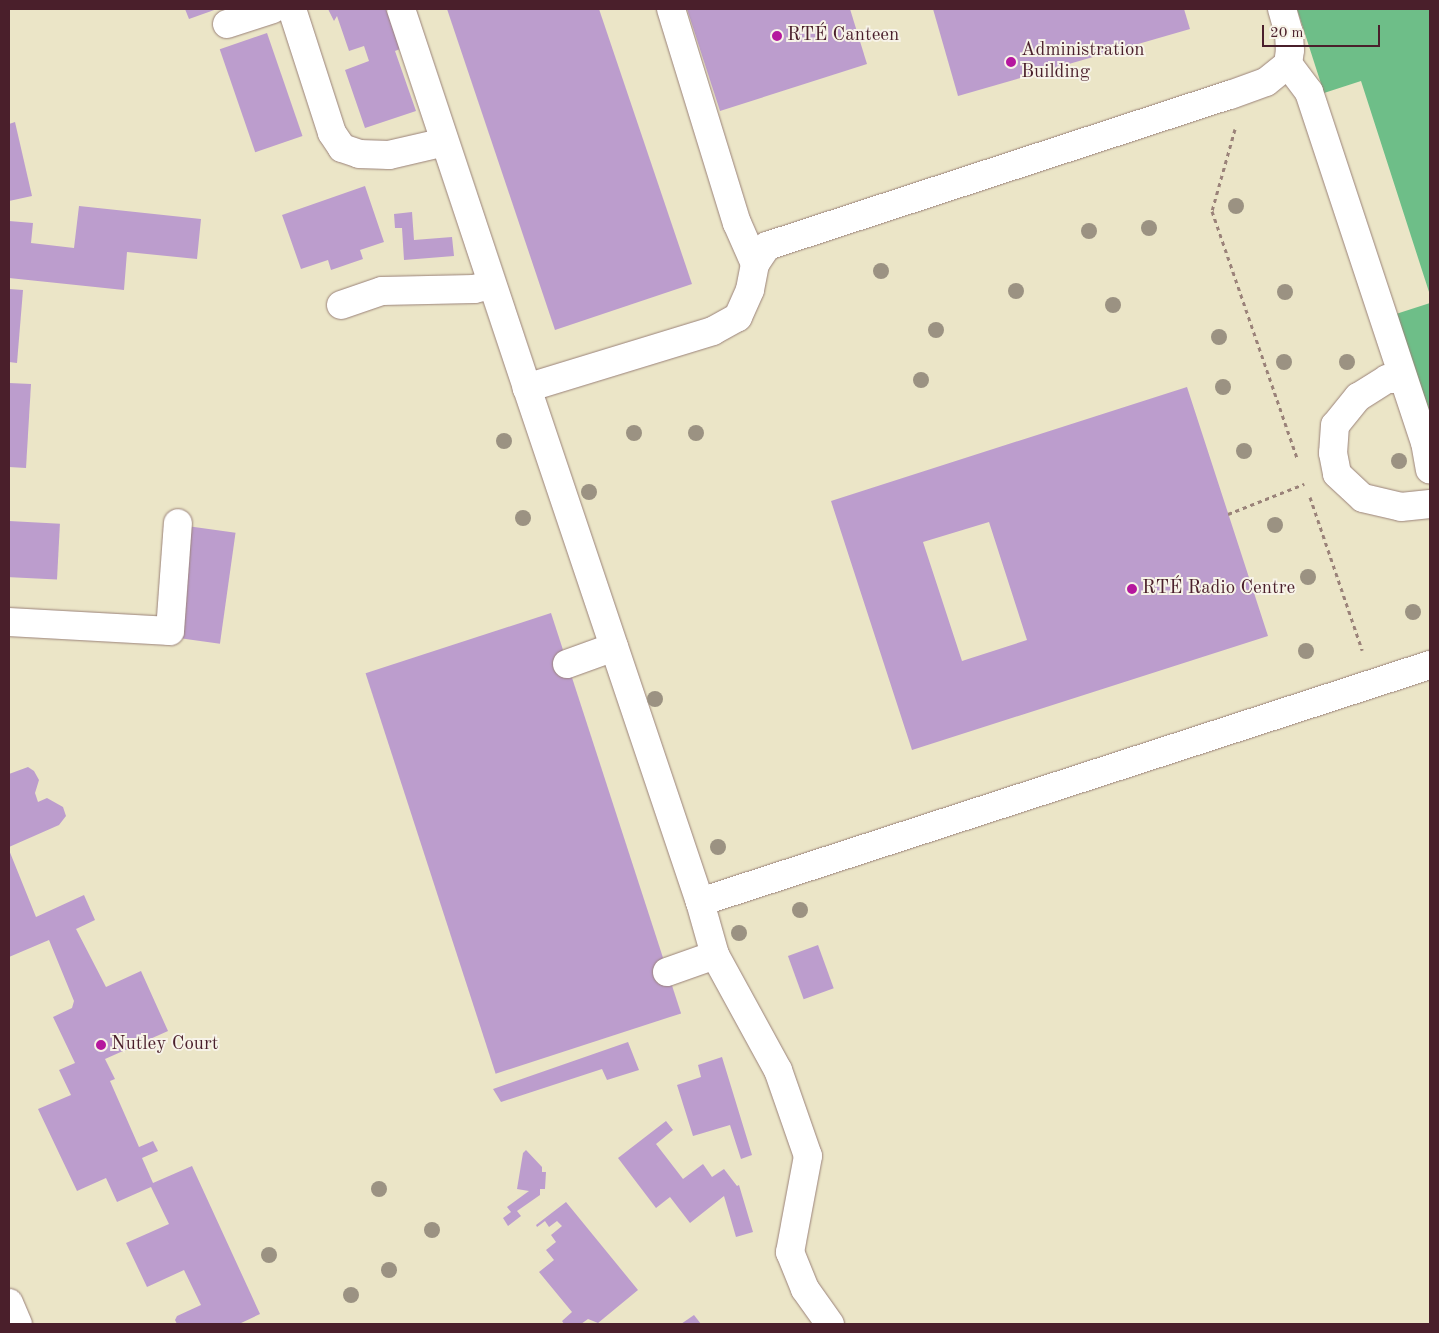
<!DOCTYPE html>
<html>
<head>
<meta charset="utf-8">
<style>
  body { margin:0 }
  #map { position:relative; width:1439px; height:1333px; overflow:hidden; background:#ebe5c7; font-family:"Old Standard TT",serif }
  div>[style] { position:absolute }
  .forest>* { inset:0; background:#6ebe88 }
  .building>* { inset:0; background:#bc9dcd; transform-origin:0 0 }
  .path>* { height:3px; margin-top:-1.5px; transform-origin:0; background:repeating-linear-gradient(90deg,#9a8279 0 4px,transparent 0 8px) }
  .roads { filter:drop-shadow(0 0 1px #9a8279) drop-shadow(0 0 1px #9a8279) }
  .minor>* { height:28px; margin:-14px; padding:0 14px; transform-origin:14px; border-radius:14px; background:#fff }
  .trees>* { width:16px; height:16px; margin:-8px; border-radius:50%; background:#9b9282 }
  .dots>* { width:14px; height:14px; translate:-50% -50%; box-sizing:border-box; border:2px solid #f7f3e8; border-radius:50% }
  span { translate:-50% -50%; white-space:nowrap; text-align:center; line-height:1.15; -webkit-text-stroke:4px #f7f3e8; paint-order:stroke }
  .poi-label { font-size:19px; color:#4a1f2b }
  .left { translate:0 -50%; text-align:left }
  .frame { position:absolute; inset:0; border:10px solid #4a1f2b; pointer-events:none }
  .scale { position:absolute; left:1262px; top:25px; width:118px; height:22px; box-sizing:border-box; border:2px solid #4a1f2b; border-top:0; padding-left:6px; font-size:15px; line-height:18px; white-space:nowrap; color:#4a1f2b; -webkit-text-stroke:4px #f7f3e8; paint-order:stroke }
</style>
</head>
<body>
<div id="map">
  <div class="forest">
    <i style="clip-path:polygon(1297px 9px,1430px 9px,1430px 295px,1361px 81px,1324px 93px)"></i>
    <i style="clip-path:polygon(1430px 303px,1430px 439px,1396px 314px)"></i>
  </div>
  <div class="building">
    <i style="clip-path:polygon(185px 9px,217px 9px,189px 19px)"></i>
    <i style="clip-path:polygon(328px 9px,386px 9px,400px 49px,395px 51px,416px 111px,365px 128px,345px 70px,369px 61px,364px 46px,349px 51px,337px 16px,334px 21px)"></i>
    <i style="clip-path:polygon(447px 9px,599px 9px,692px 284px,555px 330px)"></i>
    <i style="clip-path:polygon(687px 9px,850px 9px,867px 64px,720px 111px)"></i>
    <i style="clip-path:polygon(933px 9px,1184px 9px,1190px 29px,958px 96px)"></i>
    <i style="left:267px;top:33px;width:109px;height:50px;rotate:71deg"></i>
    <i style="clip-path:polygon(15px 122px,32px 196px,9px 201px,9px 124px)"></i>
    <i style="clip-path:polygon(365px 186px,384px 242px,360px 250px,363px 259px,331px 270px,328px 260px,301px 269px,282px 215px)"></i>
    <i style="clip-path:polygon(79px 206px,201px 219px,197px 259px,127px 252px,124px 290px,9px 278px,9px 221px,33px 223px,31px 243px,74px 248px)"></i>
    <i style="clip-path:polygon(412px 212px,414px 240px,452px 237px,454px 256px,404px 260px,402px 228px,395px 228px,394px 214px)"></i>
    <i style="clip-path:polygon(9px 289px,23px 290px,17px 363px,9px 362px)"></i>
    <i style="clip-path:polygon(9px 383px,31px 384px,26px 468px,9px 467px)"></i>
    <i style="clip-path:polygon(evenodd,1187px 387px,1268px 636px,912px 750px,831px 501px,1187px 387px,989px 522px,1027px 640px,962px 661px,923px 542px,989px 522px)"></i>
    <i style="left:9px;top:521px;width:51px;height:56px;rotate:3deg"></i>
    <i style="left:187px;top:526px;width:49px;height:112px;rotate:8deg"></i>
    <i style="left:551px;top:613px;width:421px;height:195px;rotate:72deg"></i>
    <i style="clip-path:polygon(28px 767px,34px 771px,39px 780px,35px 793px,38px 802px,47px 798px,63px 807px,66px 816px,59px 825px,9px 847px,9px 774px)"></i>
    <i style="clip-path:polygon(9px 850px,36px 917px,84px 895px,95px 920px,76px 929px,106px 987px,141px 971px,168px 1031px,105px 1059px,115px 1079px,110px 1081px,139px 1147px,153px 1141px,158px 1151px,142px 1158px,153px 1183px,192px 1166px,260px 1314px,239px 1324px,177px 1324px,175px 1320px,177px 1316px,201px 1305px,184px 1270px,147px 1287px,126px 1243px,169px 1224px,151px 1187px,117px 1202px,106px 1178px,77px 1191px,38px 1109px,71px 1095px,59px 1070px,75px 1063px,53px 1017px,72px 1008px,74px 1001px,49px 940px,9px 957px)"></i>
    <i style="left:818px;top:945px;width:46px;height:32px;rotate:70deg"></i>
    <i style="clip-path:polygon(628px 1042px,639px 1070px,607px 1080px,602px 1069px,501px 1102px,493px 1089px)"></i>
    <i style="clip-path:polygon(722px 1057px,752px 1155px,741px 1159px,730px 1125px,693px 1136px,677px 1085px,701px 1077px,698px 1065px)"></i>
    <i style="clip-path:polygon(666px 1121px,673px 1130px,656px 1144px,683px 1179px,703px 1164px,712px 1177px,724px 1169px,737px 1186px,739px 1185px,753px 1232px,736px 1237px,724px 1196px,690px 1223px,670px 1197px,656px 1208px,618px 1158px)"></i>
    <i style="clip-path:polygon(526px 1150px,542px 1167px,542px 1172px,546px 1172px,545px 1189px,540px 1189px,540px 1195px,517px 1211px,521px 1216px,508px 1226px,503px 1218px,511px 1212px,507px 1207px,529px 1191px,517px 1189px,523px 1153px)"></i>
    <i style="clip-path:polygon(566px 1202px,638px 1290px,598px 1323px,588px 1319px,581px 1324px,564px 1324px,562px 1321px,572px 1312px,539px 1272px,554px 1260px,546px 1250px,556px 1242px,551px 1235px,562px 1226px,557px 1221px,549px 1227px,545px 1221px,537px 1227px,536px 1225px)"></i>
    <i style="clip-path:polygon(694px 1315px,701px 1324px,681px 1324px)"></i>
  </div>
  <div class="path">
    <i style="left:1235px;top:129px;width:85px;rotate:105.7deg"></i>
    <i style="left:1212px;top:211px;width:261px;rotate:71deg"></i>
    <i style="left:1310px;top:497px;width:162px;rotate:71.2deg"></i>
    <i style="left:1228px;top:514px;width:82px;rotate:-21.5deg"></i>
  </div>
  <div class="roads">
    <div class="minor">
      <i style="left:292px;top:9px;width:130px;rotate:72.1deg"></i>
      <i style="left:332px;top:133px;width:18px;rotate:56deg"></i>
      <i style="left:342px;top:148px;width:18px;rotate:19deg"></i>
      <i style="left:359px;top:154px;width:30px;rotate:2deg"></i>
      <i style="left:389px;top:155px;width:57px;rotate:-13.1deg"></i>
      <i style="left:401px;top:9px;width:399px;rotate:71.6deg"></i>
      <i style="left:671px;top:9px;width:224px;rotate:72.9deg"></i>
      <i style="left:737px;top:223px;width:45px;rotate:66.3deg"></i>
      <i style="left:755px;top:264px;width:26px;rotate:101deg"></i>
      <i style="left:750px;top:290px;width:30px;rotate:114deg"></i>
      <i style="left:738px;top:317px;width:29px;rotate:151deg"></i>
      <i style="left:713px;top:331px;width:195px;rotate:163deg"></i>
      <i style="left:527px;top:388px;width:542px;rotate:71.4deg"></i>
      <i style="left:700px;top:902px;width:768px;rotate:-17.99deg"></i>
      <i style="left:1282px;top:9px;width:25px;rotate:74deg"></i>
      <i style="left:1289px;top:33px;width:17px;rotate:87deg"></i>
      <i style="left:1290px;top:50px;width:14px;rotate:98deg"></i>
      <i style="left:1288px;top:64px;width:35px;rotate:53deg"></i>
      <i style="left:1309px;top:92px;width:369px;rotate:71.7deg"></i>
      <i style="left:1425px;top:442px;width:28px;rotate:80deg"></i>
      <i style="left:227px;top:24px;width:48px;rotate:-18.1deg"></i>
      <i style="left:755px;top:264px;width:22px;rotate:-56deg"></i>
      <i style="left:767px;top:246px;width:487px;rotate:-18.1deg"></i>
      <i style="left:1230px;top:95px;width:38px;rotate:-20deg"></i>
      <i style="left:1266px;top:82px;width:28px;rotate:-39deg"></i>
      <i style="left:341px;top:305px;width:43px;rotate:-18.9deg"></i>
      <i style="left:382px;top:291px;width:92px;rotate:-1.2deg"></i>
      <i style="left:474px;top:289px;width:18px;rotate:-13deg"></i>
      <i style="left:1403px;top:379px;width:16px;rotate:180deg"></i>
      <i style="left:1387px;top:379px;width:34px;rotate:148deg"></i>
      <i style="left:1358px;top:397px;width:36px;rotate:129deg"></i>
      <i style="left:1335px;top:425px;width:28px;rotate:94deg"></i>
      <i style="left:1333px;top:453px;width:21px;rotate:79deg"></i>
      <i style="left:1337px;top:474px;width:35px;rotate:43deg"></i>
      <i style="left:1363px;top:498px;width:39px;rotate:13deg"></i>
      <i style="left:1401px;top:507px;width:29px;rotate:-6deg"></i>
      <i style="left:9px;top:622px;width:161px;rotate:3.2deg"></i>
      <i style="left:170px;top:631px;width:108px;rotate:-85.8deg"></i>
      <i style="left:567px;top:664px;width:50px;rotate:-19.9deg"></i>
      <i style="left:700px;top:902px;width:55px;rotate:74.2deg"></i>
      <i style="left:715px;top:955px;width:131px;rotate:61.3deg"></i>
      <i style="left:778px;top:1070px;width:91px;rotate:70.8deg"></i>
      <i style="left:808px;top:1156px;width:98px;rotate:100.6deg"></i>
      <i style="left:790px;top:1252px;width:40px;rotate:68deg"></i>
      <i style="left:805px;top:1289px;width:43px;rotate:54.5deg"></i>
      <i style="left:667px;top:972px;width:51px;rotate:-19.5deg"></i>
      <i style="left:9px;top:1303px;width:23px;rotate:67deg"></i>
    </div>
  </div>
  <div class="trees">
    <i style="left:1236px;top:206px"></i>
    <i style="left:1149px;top:228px"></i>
    <i style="left:1089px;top:231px"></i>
    <i style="left:881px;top:271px"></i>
    <i style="left:1016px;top:291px"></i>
    <i style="left:1285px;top:292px"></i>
    <i style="left:1113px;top:305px"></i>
    <i style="left:936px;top:330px"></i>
    <i style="left:1219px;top:337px"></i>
    <i style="left:1284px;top:362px"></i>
    <i style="left:1347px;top:362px"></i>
    <i style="left:921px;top:380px"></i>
    <i style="left:1223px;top:387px"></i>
    <i style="left:634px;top:433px"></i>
    <i style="left:696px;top:433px"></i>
    <i style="left:504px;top:441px"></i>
    <i style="left:1244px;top:451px"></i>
    <i style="left:1399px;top:461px"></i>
    <i style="left:589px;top:492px"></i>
    <i style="left:523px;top:518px"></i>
    <i style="left:1275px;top:525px"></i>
    <i style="left:1308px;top:577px"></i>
    <i style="left:1413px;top:612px"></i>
    <i style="left:1306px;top:651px"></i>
    <i style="left:655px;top:699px"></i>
    <i style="left:718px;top:847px"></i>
    <i style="left:800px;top:910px"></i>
    <i style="left:739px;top:933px"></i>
    <i style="left:379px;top:1189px"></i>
    <i style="left:432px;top:1230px"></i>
    <i style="left:269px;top:1255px"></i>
    <i style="left:389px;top:1270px"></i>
    <i style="left:351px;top:1295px"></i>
  </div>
  <div class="dots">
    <i style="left:777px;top:36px;background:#b5179e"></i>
    <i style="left:1011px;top:62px;background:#b5179e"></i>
    <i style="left:1132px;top:589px;background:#b5179e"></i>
    <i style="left:101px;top:1045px;background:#b5179e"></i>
  </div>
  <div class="poi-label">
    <span class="left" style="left:787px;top:36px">RTÉ Canteen</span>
    <span class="left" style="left:1021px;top:62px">Administration<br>Building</span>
    <span class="left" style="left:1142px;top:589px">RTÉ Radio Centre</span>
    <span class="left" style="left:111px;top:1045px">Nutley Court</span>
  </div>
  <div class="frame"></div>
  <div class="scale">20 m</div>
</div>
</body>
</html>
